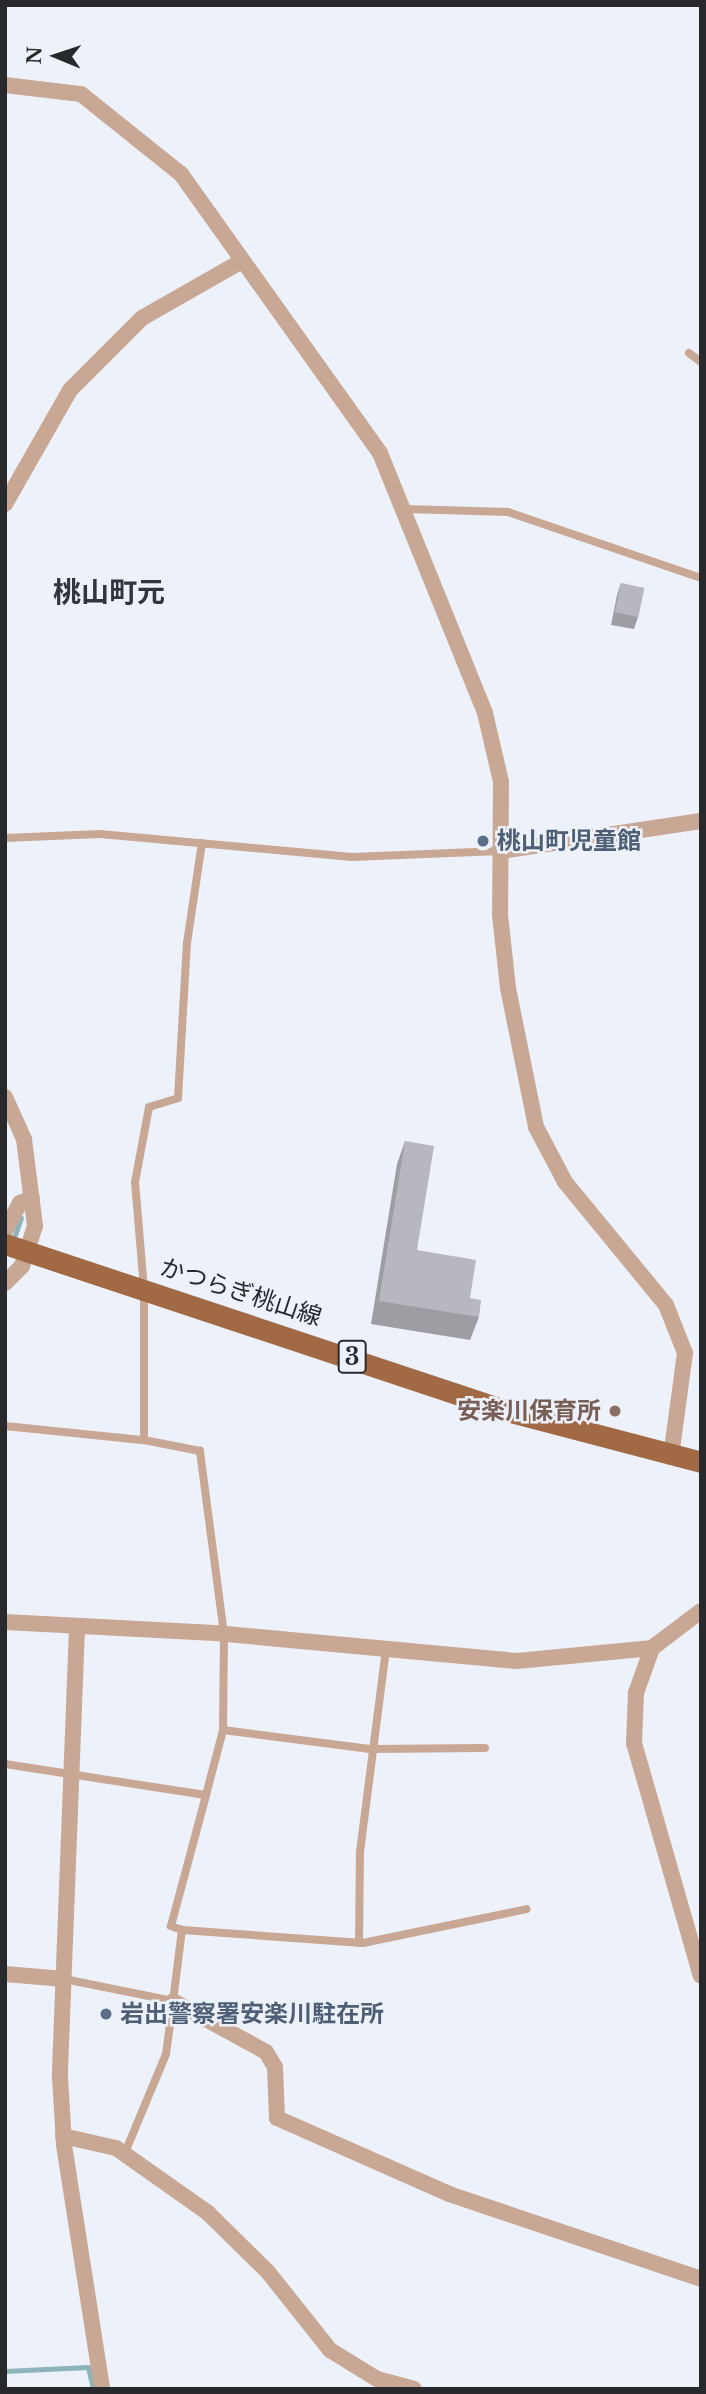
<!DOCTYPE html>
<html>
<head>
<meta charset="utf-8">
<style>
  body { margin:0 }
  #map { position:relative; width:706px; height:2394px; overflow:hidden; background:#edf1fa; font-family:"Libre Baskerville","Noto Sans JP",serif }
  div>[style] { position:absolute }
  .stream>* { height:5px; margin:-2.5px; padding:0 2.5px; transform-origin:2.5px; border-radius:2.5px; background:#8cb4ba }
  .lane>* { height:8px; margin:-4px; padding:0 4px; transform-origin:4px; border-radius:4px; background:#c8a894 }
  .street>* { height:16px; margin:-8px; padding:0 8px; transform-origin:8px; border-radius:8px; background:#c8a894 }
  .primary>* { height:21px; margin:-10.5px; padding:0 10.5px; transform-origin:10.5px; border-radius:10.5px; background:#a16a44 }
  .wall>* { inset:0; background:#9e9da4 }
  .building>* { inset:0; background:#b8b6bf; transform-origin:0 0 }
  .dots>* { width:19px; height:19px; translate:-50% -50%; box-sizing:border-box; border:4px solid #edf1fa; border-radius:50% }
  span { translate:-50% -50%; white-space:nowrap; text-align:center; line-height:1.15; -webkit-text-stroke:5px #edf1fa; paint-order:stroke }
  .shield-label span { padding:2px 5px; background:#edf1fa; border:2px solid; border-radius:5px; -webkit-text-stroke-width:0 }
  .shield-label { font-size:23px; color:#28292d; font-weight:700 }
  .service-label { font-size:24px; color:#4e5e75; font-weight:700 }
  .left { translate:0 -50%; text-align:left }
  .street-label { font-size:24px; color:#28292d }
  .education-label { font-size:24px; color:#785e54; font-weight:700 }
  .right { translate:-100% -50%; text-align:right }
  .quarter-label { font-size:28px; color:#33353c; font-weight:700 }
  .frame { position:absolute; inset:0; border:7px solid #28292d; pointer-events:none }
  .north { position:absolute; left:21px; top:21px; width:70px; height:70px; -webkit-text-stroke:5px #edf1fa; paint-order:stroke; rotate:272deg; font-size:19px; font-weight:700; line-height:28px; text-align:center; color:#28292d }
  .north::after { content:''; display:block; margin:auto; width:24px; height:32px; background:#28292d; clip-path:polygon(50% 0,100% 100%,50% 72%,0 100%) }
</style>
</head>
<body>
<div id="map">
  <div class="stream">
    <i style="left:15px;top:1235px;width:18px;rotate:-71deg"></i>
    <i style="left:5px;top:2371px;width:83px;rotate:-2.8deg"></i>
    <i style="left:88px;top:2367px;width:23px;rotate:77deg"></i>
  </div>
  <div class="lane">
    <i style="left:689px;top:353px;width:15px;rotate:37deg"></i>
    <i style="left:405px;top:509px;width:103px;rotate:1.7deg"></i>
    <i style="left:508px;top:512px;width:204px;rotate:18.9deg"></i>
    <i style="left:5px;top:838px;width:95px;rotate:-2.4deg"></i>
    <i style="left:100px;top:834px;width:253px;rotate:5.2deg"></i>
    <i style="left:352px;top:857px;width:148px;rotate:-2.3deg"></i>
    <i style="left:5px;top:1426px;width:140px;rotate:5.8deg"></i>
    <i style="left:144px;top:1440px;width:151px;rotate:-90deg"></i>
    <i style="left:144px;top:1289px;width:107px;rotate:-94.8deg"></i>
    <i style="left:135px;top:1182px;width:76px;rotate:-79.4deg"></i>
    <i style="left:149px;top:1107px;width:30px;rotate:-17deg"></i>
    <i style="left:178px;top:1098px;width:155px;rotate:-86.7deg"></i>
    <i style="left:187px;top:943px;width:101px;rotate:-81.5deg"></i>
    <i style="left:223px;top:1730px;width:148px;rotate:7.4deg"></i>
    <i style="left:370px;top:1749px;width:115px;rotate:-0.5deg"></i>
    <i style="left:5px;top:1764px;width:203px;rotate:8.8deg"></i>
    <i style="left:206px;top:1795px;width:67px;rotate:-75.3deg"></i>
    <i style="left:223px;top:1730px;width:96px;rotate:-89.4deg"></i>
    <i style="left:224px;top:1634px;width:185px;rotate:-97.5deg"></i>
    <i style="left:200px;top:1451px;width:57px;rotate:-168.9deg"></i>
    <i style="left:182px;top:1930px;width:12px;rotate:-160deg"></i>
    <i style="left:171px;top:1926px;width:136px;rotate:-75deg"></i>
    <i style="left:359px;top:1943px;width:91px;rotate:-89.4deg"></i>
    <i style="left:360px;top:1852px;width:205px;rotate:-82.7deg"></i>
    <i style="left:64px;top:1979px;width:111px;rotate:11.4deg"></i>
    <i style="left:173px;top:2001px;width:72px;rotate:-82.8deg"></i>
    <i style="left:182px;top:1930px;width:181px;rotate:4.1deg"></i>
    <i style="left:363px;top:1943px;width:167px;rotate:-11.7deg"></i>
    <i style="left:124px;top:2155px;width:109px;rotate:-67.4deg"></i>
    <i style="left:166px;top:2054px;width:52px;rotate:-82.3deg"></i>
  </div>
  <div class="street">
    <i style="left:5px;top:85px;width:77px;rotate:6.8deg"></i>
    <i style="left:81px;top:94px;width:128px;rotate:38.7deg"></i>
    <i style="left:181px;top:174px;width:343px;rotate:54.5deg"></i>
    <i style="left:380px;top:453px;width:280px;rotate:68deg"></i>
    <i style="left:485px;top:713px;width:71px;rotate:76.9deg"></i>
    <i style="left:501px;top:782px;width:133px;rotate:90.4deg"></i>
    <i style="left:500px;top:915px;width:73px;rotate:83.7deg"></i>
    <i style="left:508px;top:988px;width:142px;rotate:78.6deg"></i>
    <i style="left:536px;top:1127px;width:62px;rotate:62.2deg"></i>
    <i style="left:565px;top:1182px;width:159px;rotate:50.6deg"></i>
    <i style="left:666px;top:1305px;width:52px;rotate:68.4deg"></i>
    <i style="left:685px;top:1353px;width:105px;rotate:97.7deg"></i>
    <i style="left:5px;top:504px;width:131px;rotate:-60.3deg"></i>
    <i style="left:70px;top:390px;width:102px;rotate:-45deg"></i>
    <i style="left:142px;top:318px;width:115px;rotate:-29.7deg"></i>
    <i style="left:500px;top:851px;width:203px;rotate:-8.5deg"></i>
    <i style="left:5px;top:1097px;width:46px;rotate:65.7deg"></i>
    <i style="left:24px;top:1139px;width:88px;rotate:82.8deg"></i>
    <i style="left:35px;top:1226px;width:42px;rotate:108deg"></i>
    <i style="left:22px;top:1266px;width:24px;rotate:135deg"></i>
    <i style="left:5px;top:1231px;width:32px;rotate:-62deg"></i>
    <i style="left:20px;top:1203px;width:13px;rotate:-23deg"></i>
    <i style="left:5px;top:1622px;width:210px;rotate:3deg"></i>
    <i style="left:215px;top:1633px;width:303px;rotate:5.3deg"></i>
    <i style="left:517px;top:1661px;width:136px;rotate:-5.5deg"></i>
    <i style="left:652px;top:1648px;width:61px;rotate:-37.1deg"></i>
    <i style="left:77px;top:1628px;width:449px;rotate:92.2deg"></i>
    <i style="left:60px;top:2077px;width:68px;rotate:86.6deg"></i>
    <i style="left:64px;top:2145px;width:247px;rotate:81.1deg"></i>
    <i style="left:652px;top:1648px;width:48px;rotate:109.6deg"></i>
    <i style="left:636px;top:1693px;width:50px;rotate:92.3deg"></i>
    <i style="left:634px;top:1743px;width:242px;rotate:74deg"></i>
    <i style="left:5px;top:1974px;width:59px;rotate:4.8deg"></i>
    <i style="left:173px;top:2001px;width:106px;rotate:28.7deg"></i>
    <i style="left:266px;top:2052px;width:17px;rotate:59deg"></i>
    <i style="left:275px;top:2067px;width:51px;rotate:87.8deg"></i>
    <i style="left:277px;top:2118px;width:188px;rotate:23.8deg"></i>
    <i style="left:449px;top:2194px;width:266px;rotate:18.6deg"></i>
    <i style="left:63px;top:2136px;width:54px;rotate:12.8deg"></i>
    <i style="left:116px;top:2148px;width:113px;rotate:35.2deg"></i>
    <i style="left:208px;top:2213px;width:84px;rotate:44.5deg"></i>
    <i style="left:268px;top:2272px;width:100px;rotate:51.5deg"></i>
    <i style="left:330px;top:2350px;width:55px;rotate:31.7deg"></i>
    <i style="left:377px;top:2379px;width:38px;rotate:15deg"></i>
  </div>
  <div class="primary">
    <i style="left:5px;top:1244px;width:533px;rotate:18.37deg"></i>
    <i style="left:511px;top:1412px;width:196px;rotate:14.7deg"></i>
  </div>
  <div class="wall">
    <i style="clip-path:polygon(621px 583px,638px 617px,634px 629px,611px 625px,617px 595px)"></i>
    <i style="clip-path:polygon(405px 1141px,417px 1250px,470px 1298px,479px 1317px,470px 1340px,371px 1324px,397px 1164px)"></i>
  </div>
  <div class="building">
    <i style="left:621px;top:583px;width:24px;height:30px;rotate:12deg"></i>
    <i style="clip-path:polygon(405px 1141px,434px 1146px,417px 1250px,476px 1260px,470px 1298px,481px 1300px,479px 1317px,379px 1301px)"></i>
  </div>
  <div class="dots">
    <i style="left:483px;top:841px;background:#5c6f8a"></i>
    <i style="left:615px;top:1411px;background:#8d6e63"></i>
    <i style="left:106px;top:2014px;background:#5c6f8a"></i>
  </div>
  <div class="shield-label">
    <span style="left:352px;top:1357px">3</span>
  </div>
  <div class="service-label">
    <span class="left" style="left:497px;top:841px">桃山町児童館</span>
    <span class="left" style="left:120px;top:2014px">岩出警察署安楽川駐在所</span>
  </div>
  <div class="street-label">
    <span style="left:241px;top:1292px;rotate:18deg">かつらぎ桃山線</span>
  </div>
  <div class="education-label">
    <span class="right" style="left:601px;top:1411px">安楽川保育所</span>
  </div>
  <div class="quarter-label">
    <span style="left:109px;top:593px">桃山町元</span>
  </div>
  <div class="frame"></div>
  <div class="north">N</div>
</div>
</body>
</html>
